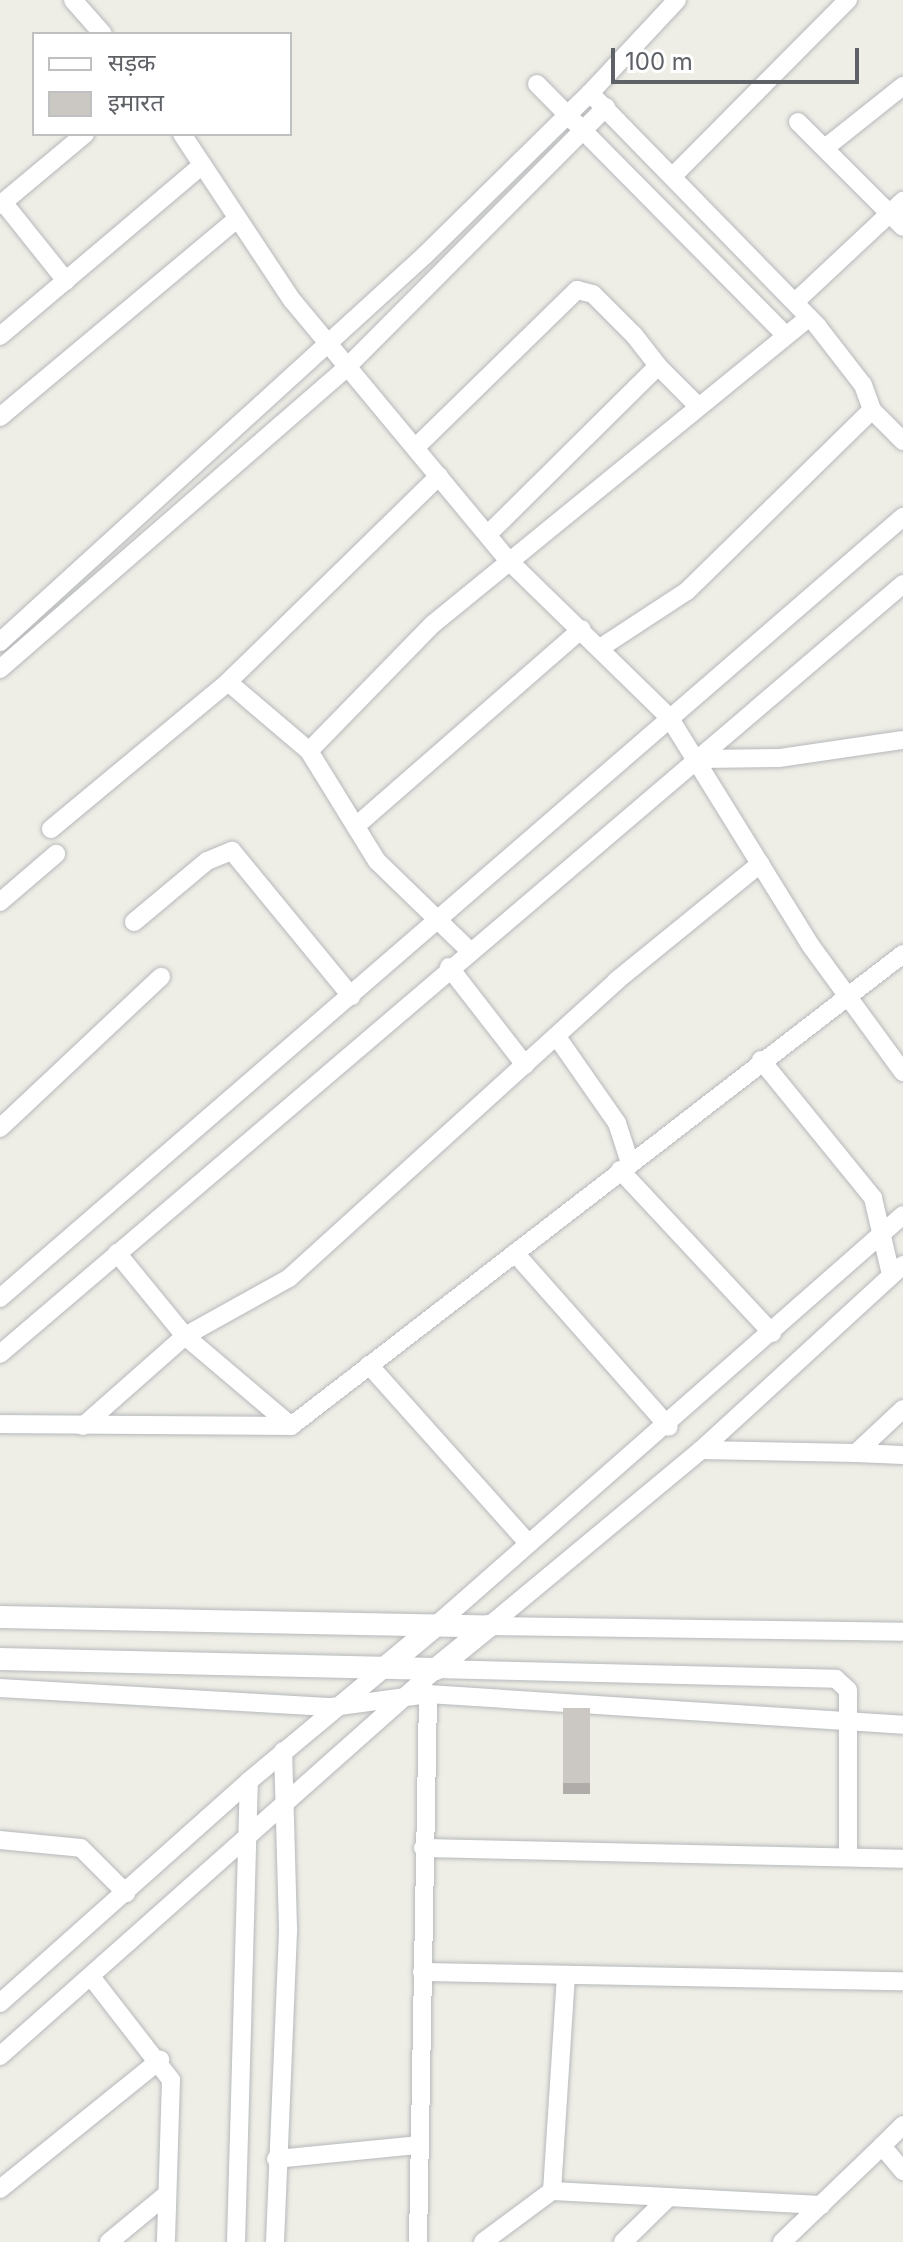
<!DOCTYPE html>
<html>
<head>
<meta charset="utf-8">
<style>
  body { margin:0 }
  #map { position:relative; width:903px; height:2242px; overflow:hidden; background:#efeee6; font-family:Inter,"Noto Sans Devanagari",sans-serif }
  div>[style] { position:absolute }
  .roads { filter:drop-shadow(0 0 2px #b6b8bc) drop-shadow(0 0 2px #b6b8bc) }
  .minor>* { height:18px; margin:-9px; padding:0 9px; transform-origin:9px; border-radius:9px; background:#fff }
  .tertiary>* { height:22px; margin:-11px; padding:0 11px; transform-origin:11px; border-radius:11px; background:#fff }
  .wall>* { inset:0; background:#afaca9; transform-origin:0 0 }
  .building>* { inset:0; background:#cbc8c4; transform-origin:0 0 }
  span { translate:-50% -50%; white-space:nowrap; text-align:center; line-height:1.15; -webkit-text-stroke:6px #fff; paint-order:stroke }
  .legend { position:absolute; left:32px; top:32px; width:260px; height:104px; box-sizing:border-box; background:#fff; border:2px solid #bfc0c2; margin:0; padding:10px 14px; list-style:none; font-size:24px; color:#5e6166 }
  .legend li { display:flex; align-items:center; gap:16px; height:40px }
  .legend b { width:40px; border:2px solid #bfc0c2 }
  .scale { position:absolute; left:611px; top:48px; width:248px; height:36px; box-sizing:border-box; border:4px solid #5e6166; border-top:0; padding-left:10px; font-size:24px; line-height:28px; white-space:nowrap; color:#5e6166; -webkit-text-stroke:6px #fff; paint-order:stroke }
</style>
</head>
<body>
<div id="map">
  <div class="roads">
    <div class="minor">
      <i style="left:73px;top:0;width:45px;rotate:48.6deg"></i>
      <i style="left:677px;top:0;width:127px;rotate:133.1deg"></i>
      <i style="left:590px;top:93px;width:327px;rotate:45.7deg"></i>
      <i style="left:818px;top:327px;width:73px;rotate:52.2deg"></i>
      <i style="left:863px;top:385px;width:27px;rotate:70deg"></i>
      <i style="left:872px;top:410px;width:44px;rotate:45deg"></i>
      <i style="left:537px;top:84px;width:354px;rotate:45.3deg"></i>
      <i style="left:798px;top:122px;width:148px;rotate:45deg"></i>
      <i style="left:182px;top:134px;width:199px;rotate:56.5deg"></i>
      <i style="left:292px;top:300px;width:339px;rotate:50.3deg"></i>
      <i style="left:509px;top:561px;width:223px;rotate:44.3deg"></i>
      <i style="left:669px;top:717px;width:269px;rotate:58.2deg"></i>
      <i style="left:811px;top:946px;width:156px;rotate:53.9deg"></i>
      <i style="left:825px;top:148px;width:100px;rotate:-38.5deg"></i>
      <i style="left:674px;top:175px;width:247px;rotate:-45.2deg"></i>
      <i style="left:3px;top:202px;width:101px;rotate:51.4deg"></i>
      <i style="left:0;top:205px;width:111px;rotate:-39.9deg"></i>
      <i style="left:795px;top:302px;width:148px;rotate:-43.1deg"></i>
      <i style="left:0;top:336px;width:265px;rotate:-40.2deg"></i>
      <i style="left:658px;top:366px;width:52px;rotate:45deg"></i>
      <i style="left:0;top:417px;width:309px;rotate:-39.9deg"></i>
      <i style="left:416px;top:447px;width:225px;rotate:-44.3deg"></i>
      <i style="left:577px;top:290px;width:16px;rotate:14deg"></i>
      <i style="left:593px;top:294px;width:58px;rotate:45deg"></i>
      <i style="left:634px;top:335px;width:39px;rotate:52deg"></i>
      <i style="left:658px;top:366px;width:238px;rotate:135.3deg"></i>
      <i style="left:439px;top:476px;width:295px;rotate:135.7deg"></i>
      <i style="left:228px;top:682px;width:106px;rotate:40.4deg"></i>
      <i style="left:309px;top:751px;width:129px;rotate:58.3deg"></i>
      <i style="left:377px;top:861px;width:128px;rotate:44.1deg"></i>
      <i style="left:0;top:642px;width:575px;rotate:-42.32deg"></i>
      <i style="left:425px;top:255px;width:231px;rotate:-44.5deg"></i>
      <i style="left:600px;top:648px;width:104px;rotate:-33.2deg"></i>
      <i style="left:687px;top:591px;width:259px;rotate:-44.4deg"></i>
      <i style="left:0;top:669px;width:460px;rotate:-41deg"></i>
      <i style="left:347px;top:367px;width:367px;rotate:-45.1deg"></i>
      <i style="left:309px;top:751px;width:177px;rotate:-45.7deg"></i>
      <i style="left:433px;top:624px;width:485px;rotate:-39.2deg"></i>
      <i style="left:699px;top:759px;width:80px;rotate:-0.7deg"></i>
      <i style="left:779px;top:758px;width:125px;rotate:-8.3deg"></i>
      <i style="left:357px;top:825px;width:298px;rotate:-41.1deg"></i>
      <i style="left:51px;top:829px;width:230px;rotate:-39.7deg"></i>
      <i style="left:0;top:902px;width:74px;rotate:-40.6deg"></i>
      <i style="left:134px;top:922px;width:95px;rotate:-39.9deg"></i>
      <i style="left:207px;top:861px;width:27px;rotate:-22deg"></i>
      <i style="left:232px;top:851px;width:188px;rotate:50.6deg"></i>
      <i style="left:449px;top:967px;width:124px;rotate:52.2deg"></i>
      <i style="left:557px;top:1037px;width:105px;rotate:55.1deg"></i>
      <i style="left:617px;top:1123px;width:39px;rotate:72deg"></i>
      <i style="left:761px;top:1060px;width:178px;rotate:50.9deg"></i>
      <i style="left:873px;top:1198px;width:79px;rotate:76.8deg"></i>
      <i style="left:0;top:1128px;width:221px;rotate:-43.2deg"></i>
      <i style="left:620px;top:1170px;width:223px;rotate:47deg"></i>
      <i style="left:117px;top:1253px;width:107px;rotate:50.7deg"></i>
      <i style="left:185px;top:1336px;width:139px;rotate:40.3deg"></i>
      <i style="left:515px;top:1253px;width:232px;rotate:48.5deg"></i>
      <i style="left:0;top:1298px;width:1194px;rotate:-40.86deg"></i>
      <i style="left:0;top:1354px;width:1187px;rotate:-40.45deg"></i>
      <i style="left:369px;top:1365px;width:239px;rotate:48.2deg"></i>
      <i style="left:0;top:1424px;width:291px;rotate:0.4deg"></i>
      <i style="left:291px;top:1426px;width:773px;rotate:-37.64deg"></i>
      <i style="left:83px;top:1426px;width:136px;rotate:-41.4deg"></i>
      <i style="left:185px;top:1336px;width:119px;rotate:-29.1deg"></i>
      <i style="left:289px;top:1278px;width:442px;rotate:-42.2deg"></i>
      <i style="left:616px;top:981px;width:186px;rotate:-39.1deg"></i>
      <i style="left:701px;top:1450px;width:155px;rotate:1.1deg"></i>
      <i style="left:856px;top:1453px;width:64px;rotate:-43.1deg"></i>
      <i style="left:856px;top:1453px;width:47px;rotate:2.4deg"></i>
      <i style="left:489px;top:1626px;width:276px;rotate:-39.7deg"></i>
      <i style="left:701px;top:1450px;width:274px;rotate:-42.5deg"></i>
      <i style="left:489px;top:1626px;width:414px;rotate:0.8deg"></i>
      <i style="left:434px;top:1627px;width:624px;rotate:-41.3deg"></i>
      <i style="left:0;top:1688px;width:333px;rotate:3.3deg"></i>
      <i style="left:332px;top:1707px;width:97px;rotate:-7.7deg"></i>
      <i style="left:428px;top:1694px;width:476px;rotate:3.7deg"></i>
      <i style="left:0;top:1840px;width:81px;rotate:5.6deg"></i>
      <i style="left:81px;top:1848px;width:64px;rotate:45deg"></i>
      <i style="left:423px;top:1848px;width:480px;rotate:1.3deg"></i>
      <i style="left:422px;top:1972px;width:481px;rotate:1.1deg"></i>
      <i style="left:566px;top:1975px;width:216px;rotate:93.7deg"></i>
      <i style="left:552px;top:2191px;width:270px;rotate:3deg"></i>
      <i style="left:92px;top:1978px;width:129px;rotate:52.2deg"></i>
      <i style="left:171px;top:2080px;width:162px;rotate:91.8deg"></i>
      <i style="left:0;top:2003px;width:334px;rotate:-41.7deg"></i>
      <i style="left:0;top:2056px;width:583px;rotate:-41.59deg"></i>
      <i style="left:436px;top:1669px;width:400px;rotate:1.4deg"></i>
      <i style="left:836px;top:1679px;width:16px;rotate:43deg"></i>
      <i style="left:848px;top:1690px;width:167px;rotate:90deg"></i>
      <i style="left:903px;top:2125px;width:30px;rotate:135deg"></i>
      <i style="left:882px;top:2146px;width:33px;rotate:50deg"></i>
      <i style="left:276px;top:2159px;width:143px;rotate:-5.6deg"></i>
      <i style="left:0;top:2189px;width:206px;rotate:-38.9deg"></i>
      <i style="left:109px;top:2242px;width:75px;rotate:-39.6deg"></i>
      <i style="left:236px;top:2242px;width:461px;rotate:-88.4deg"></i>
      <i style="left:249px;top:1781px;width:180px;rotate:-39.8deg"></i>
      <i style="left:275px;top:2242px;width:314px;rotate:-87.6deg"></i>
      <i style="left:288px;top:1928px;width:177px;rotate:-91.6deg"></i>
      <i style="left:418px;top:2242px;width:548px;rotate:-88.95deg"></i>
      <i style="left:483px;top:2242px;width:86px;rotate:-36.5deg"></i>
      <i style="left:623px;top:2242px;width:63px;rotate:-44.4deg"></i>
      <i style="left:782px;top:2242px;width:139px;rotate:-43.8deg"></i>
    </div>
    <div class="tertiary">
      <i style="left:0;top:1617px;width:489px;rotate:1.1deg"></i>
      <i style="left:0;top:1659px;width:436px;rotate:1.3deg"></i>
      <i style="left:436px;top:1669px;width:68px;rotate:-39.1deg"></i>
      <i style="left:387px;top:1666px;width:61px;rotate:-39.7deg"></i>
    </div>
  </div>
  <div class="wall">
    <i style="left:563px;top:1708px;width:27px;height:86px"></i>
  </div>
  <div class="building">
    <i style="left:563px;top:1708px;width:27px;height:75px"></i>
  </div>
  <ul class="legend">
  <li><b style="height:10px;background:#fff"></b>सड़क</li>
  <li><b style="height:22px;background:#cbc8c4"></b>इमारत</li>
  </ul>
  <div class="scale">100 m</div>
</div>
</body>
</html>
